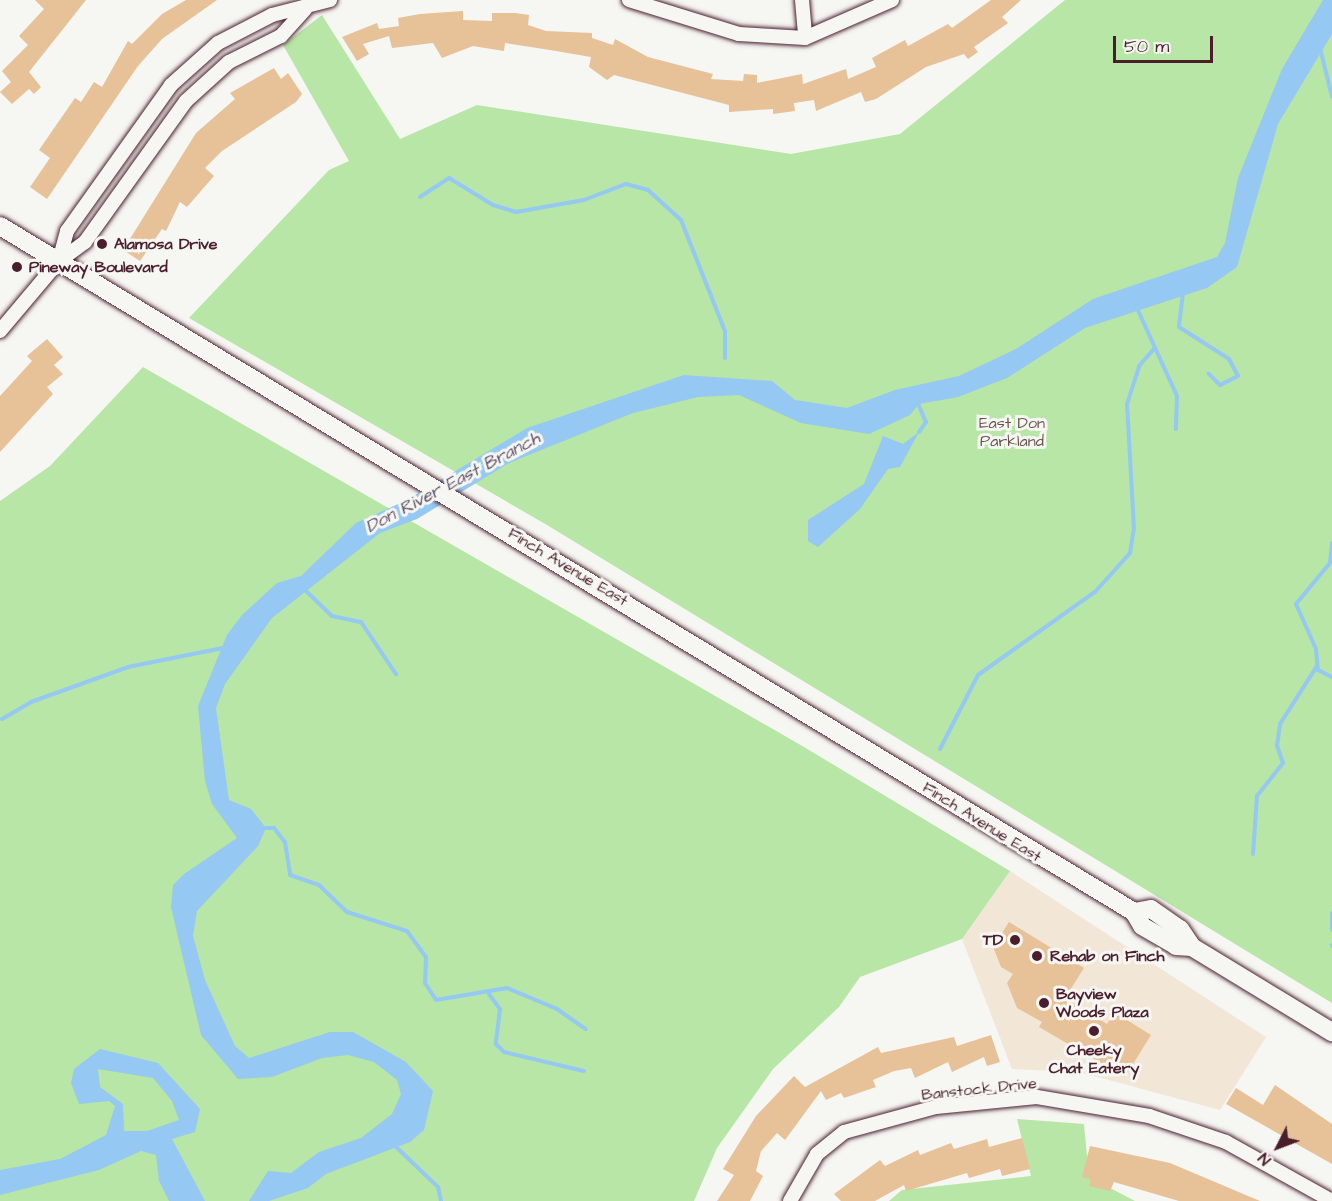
<!DOCTYPE html>
<html>
<head>
<meta charset="utf-8">
<style>
  body { margin:0 }
  #map { position:relative; width:1332px; height:1201px; overflow:hidden; background:#f6f6f2; font-family:"Architects Daughter",sans-serif }
  div>[style] { position:absolute }
  .built>* { inset:0; background:#f2e6d7 }
  .green>* { inset:0; background:#b7e6a6 }
  .water>* { inset:0; background:#95c8f2 }
  .stream>* { height:4px; margin:-2px; padding:0 2px; transform-origin:2px; border-radius:2px; background:#95c8f2 }
  .building>* { inset:0; background:#e7c198 }
  .roads { filter:drop-shadow(0 0 2px #4a1f2b) drop-shadow(0 0 2px #4a1f2b) }
  .minor>* { height:14px; margin:-7px; padding:0 7px; transform-origin:7px; border-radius:7px; background:#f6f6f2 }
  .secondary>* { height:18px; margin:-9px; padding:0 9px; transform-origin:9px; border-radius:9px; background:#f6f6f2 }
  .dots>* { width:16px; height:16px; translate:-50% -50%; box-sizing:border-box; border:3px solid #f6f6f2; border-radius:50% }
  span { translate:-50% -50%; white-space:nowrap; text-align:center; line-height:1.15; -webkit-text-stroke:6px #f6f6f2; paint-order:stroke }
  .poi-label { font-size:16px; color:#4a1f2b; font-weight:700 }
  .left { translate:0 -50%; text-align:left }
  .right { translate:-100% -50%; text-align:right }
  .park-label { font-size:16px; color:#65514a }
  .street-label { font-size:16px; color:#4a1f2b }
  .water-label { font-size:18px; color:#605267; font-style:italic }
  .north { position:absolute; left:1248px; top:1117px; width:60px; height:60px; -webkit-text-stroke:4px #f6f6f2; paint-order:stroke; rotate:228deg; font-size:16px; font-weight:700; line-height:24px; text-align:center; color:#4a1f2b }
  .north::after { content:''; display:block; margin:auto; width:21px; height:27px; background:#4a1f2b; clip-path:polygon(50% 0,100% 100%,50% 72%,0 100%) }
  .scale { position:absolute; left:1113px; top:36px; width:100px; height:27px; box-sizing:border-box; border:3px solid #4a1f2b; border-top:0; padding-left:8px; font-size:18px; line-height:21px; white-space:nowrap; color:#4a1f2b; -webkit-text-stroke:4px #f6f6f2; paint-order:stroke }
</style>
</head>
<body>
<div id="map">
  <div class="built">
    <i style="clip-path:polygon(1010px 871px,1266px 1037px,1220px 1110px,1079px 1072px,1012px 1069px,962px 939px)"></i>
  </div>
  <div class="green">
    <i style="clip-path:polygon(1065px 0,1332px 0,1332px 1003px,547px 525px,189px 318px,329px 170px,349px 161px,283px 45px,322px 15px,400px 139px,477px 105px,791px 154px,900px 134px)"></i>
    <i style="clip-path:polygon(143px 367px,804px 747px,1010px 871px,962px 939px,860px 977px,839px 1007px,773px 1069px,717px 1148px,694px 1201px,0 1201px,0 501px,50px 466px)"></i>
    <i style="clip-path:polygon(1017px 1119px,1084px 1124px,1089px 1177px,1135px 1201px,889px 1201px,902px 1190px,1031px 1176px)"></i>
  </div>
  <div class="water">
    <i style="clip-path:polygon(1323px 0,1332px 0,1332px 34px,1278px 124px,1237px 267px,1207px 288px,1085px 328px,1007px 378px,958px 397px,919px 404px,910px 415px,869px 434px,801px 423px,739px 395px,698px 397px,633px 413px,509px 463px,417px 519px,380px 533px,272px 618px,225px 684px,216px 708px,229px 800px,251px 809px,266px 828px,258px 846px,197px 911px,193px 936px,205px 980px,235px 1046px,249px 1058px,330px 1032px,353px 1032px,406px 1062px,433px 1091px,424px 1130px,410px 1142px,326px 1174px,308px 1188px,269px 1201px,249px 1201px,268px 1171px,291px 1173px,319px 1152px,361px 1138px,392px 1114px,401px 1094px,397px 1080px,374px 1062px,348px 1055px,322px 1058px,272px 1077px,238px 1079px,201px 1035px,171px 907px,173px 885px,184px 874px,237px 838px,212px 804px,205px 781px,198px 706px,227px 635px,242px 615px,277px 583px,301px 576px,356px 523px,407px 500px,527px 428px,684px 375px,772px 381px,795px 400px,847px 408px,895px 390px,959px 376px,1016px 349px,1093px 299px,1217px 257px,1225px 243px,1238px 178px,1282px 69px)"></i>
    <i style="clip-path:polygon(919px 432px,900px 467px,888px 469px,860px 509px,818px 547px,808px 541px,808px 520px,864px 484px,883px 436px,903px 444px)"></i>
    <i style="clip-path:polygon(evenodd,100px 1049px,158px 1063px,200px 1109px,195px 1132px,172px 1139px,205px 1201px,169px 1201px,159px 1181px,156px 1155px,141px 1151px,99px 1170px,0 1195px,0 1170px,60px 1159px,106px 1135px,115px 1106px,109px 1101px,79px 1104px,71px 1083px,74px 1069px,100px 1049px,98px 1069px,153px 1078px,172px 1101px,179px 1120px,147px 1131px,124px 1131px,123px 1104px,100px 1087px,98px 1069px)"></i>
  </div>
  <div class="stream">
    <i style="left:1320px;top:48px;width:50px;rotate:76.2deg"></i>
    <i style="left:420px;top:197px;width:35px;rotate:-33deg"></i>
    <i style="left:449px;top:178px;width:52px;rotate:31.5deg"></i>
    <i style="left:493px;top:205px;width:24px;rotate:17deg"></i>
    <i style="left:516px;top:212px;width:69px;rotate:-10deg"></i>
    <i style="left:584px;top:200px;width:45px;rotate:-20.9deg"></i>
    <i style="left:626px;top:184px;width:23px;rotate:15deg"></i>
    <i style="left:648px;top:190px;width:45px;rotate:42.3deg"></i>
    <i style="left:681px;top:220px;width:119px;rotate:68.4deg"></i>
    <i style="left:725px;top:331px;width:27px;rotate:90deg"></i>
    <i style="left:1183px;top:293px;width:34px;rotate:97deg"></i>
    <i style="left:1179px;top:327px;width:59px;rotate:32.6deg"></i>
    <i style="left:1229px;top:359px;width:19px;rotate:62deg"></i>
    <i style="left:1238px;top:376px;width:20px;rotate:153deg"></i>
    <i style="left:1220px;top:385px;width:16px;rotate:-135deg"></i>
    <i style="left:1136px;top:306px;width:99px;rotate:65.5deg"></i>
    <i style="left:1177px;top:396px;width:33px;rotate:92deg"></i>
    <i style="left:917px;top:401px;width:23px;rotate:67deg"></i>
    <i style="left:926px;top:422px;width:12px;rotate:125deg"></i>
    <i style="left:1332px;top:543px;width:20px;rotate:96deg"></i>
    <i style="left:1330px;top:563px;width:53px;rotate:129.7deg"></i>
    <i style="left:1296px;top:604px;width:49px;rotate:66deg"></i>
    <i style="left:1316px;top:649px;width:21px;rotate:85deg"></i>
    <i style="left:1318px;top:670px;width:16px;rotate:27deg"></i>
    <i style="left:305px;top:590px;width:37px;rotate:44deg"></i>
    <i style="left:332px;top:616px;width:30px;rotate:12deg"></i>
    <i style="left:361px;top:622px;width:63px;rotate:56.1deg"></i>
    <i style="left:2px;top:719px;width:34px;rotate:-30deg"></i>
    <i style="left:31px;top:702px;width:103px;rotate:-19.8deg"></i>
    <i style="left:128px;top:667px;width:102px;rotate:-11.3deg"></i>
    <i style="left:940px;top:749px;width:83px;rotate:-62.8deg"></i>
    <i style="left:978px;top:675px;width:143px;rotate:-35.4deg"></i>
    <i style="left:1095px;top:592px;width:52px;rotate:-48.1deg"></i>
    <i style="left:1130px;top:553px;width:24px;rotate:-81deg"></i>
    <i style="left:1134px;top:529px;width:125px;rotate:-93.2deg"></i>
    <i style="left:1127px;top:404px;width:40px;rotate:-72deg"></i>
    <i style="left:1139px;top:366px;width:23px;rotate:-49deg"></i>
    <i style="left:263px;top:828px;width:11px"></i>
    <i style="left:274px;top:828px;width:18px;rotate:52deg"></i>
    <i style="left:285px;top:842px;width:33px;rotate:81deg"></i>
    <i style="left:290px;top:875px;width:31px;rotate:19deg"></i>
    <i style="left:319px;top:885px;width:39px;rotate:44deg"></i>
    <i style="left:347px;top:912px;width:63px;rotate:17.6deg"></i>
    <i style="left:407px;top:931px;width:32px;rotate:54deg"></i>
    <i style="left:426px;top:957px;width:26px;rotate:92deg"></i>
    <i style="left:425px;top:983px;width:20px;rotate:57deg"></i>
    <i style="left:436px;top:1000px;width:72px;rotate:-9.6deg"></i>
    <i style="left:507px;top:988px;width:54px;rotate:22.8deg"></i>
    <i style="left:557px;top:1009px;width:35px;rotate:35deg"></i>
    <i style="left:1253px;top:854px;width:58px;rotate:-86.1deg"></i>
    <i style="left:1257px;top:796px;width:42px;rotate:-51.8deg"></i>
    <i style="left:1283px;top:763px;width:18px;rotate:-109deg"></i>
    <i style="left:1277px;top:746px;width:22px;rotate:-82deg"></i>
    <i style="left:1280px;top:724px;width:69px;rotate:-57.5deg"></i>
    <i style="left:1332px;top:913px;width:17px;rotate:90deg"></i>
    <i style="left:1332px;top:945px;width:1px;rotate:90deg"></i>
    <i style="left:489px;top:994px;width:19px;rotate:54deg"></i>
    <i style="left:500px;top:1009px;width:35px;rotate:97deg"></i>
    <i style="left:496px;top:1044px;width:11px;rotate:45deg"></i>
    <i style="left:504px;top:1052px;width:82px;rotate:13.4deg"></i>
    <i style="left:394px;top:1145px;width:61px;rotate:43.7deg"></i>
    <i style="left:438px;top:1187px;width:14px;rotate:78deg"></i>
  </div>
  <div class="building">
    <i style="clip-path:polygon(35px 0,86px 0,29px 72px,41px 87px,34px 94px,29px 89px,12px 104px,0 92px,11px 82px,2px 71px,28px 45px,19px 36px,44px 9px)"></i>
    <i style="clip-path:polygon(186px 0,217px 0,162px 39px,138px 66px,47px 199px,30px 187px,50px 158px,39px 150px,75px 98px,81px 102px,94px 82px,102px 87px,128px 41px,132px 44px,162px 14px)"></i>
    <i style="clip-path:polygon(991px 0,1021px 0,1002px 17px,1008px 23px,974px 47px,978px 52px,968px 59px,964px 54px,926px 67px,876px 99px,865px 102px,861px 92px,816px 111px,814px 100px,794px 103px,795px 111px,773px 114px,773px 109px,729px 112px,729px 105px,614px 75px,607px 80px,589px 67px,591px 57px,550px 50px,505px 43px,504px 51px,473px 46px,442px 58px,433px 43px,392px 48px,389px 36px,363px 44px,369px 54px,357px 61px,342px 37px,377px 23px,379px 29px,399px 26px,398px 18px,420px 14px,463px 11px,463px 20px,492px 21px,492px 13px,515px 13px,529px 15px,528px 25px,546px 31px,592px 33px,592px 38px,613px 45px,615px 39px,648px 57px,713px 74px,711px 79px,743px 81px,744px 74px,757px 75px,757px 83px,802px 74px,803px 84px,846px 69px,848px 79px,876px 67px,872px 58px,905px 40px,908px 46px,948px 24px,952px 28px)"></i>
    <i style="clip-path:polygon(274px 68px,281px 79px,288px 73px,302px 94px,296px 102px,222px 151px,205px 168px,214px 176px,187px 207px,180px 202px,166px 231px,162px 229px,140px 261px,123px 250px,196px 133px,235px 99px,230px 93px)"></i>
    <i style="clip-path:polygon(47px 339px,63px 357px,54px 365px,63px 374px,47px 387px,53px 394px,0 452px,0 396px,32px 361px,27px 356px)"></i>
    <i style="clip-path:polygon(1009px 922px,1084px 968px,1065px 998px,1107px 1024px,1114px 1012px,1151px 1035px,1125px 1077px,1039px 1027px,1042px 1022px,1017px 1008px,1007px 983px,1013px 974px,1001px 967px,993px 947px)"></i>
    <i style="clip-path:polygon(991px 1035px,1000px 1062px,987px 1066px,984px 1057px,952px 1072px,948px 1062px,915px 1078px,911px 1068px,894px 1071px,873px 1080px,876px 1087px,844px 1098px,841px 1093px,826px 1100px,821px 1091px,785px 1140px,777px 1133px,761px 1151px,756px 1171px,763px 1176px,750px 1201px,717px 1201px,734px 1175px,723px 1169px,756px 1116px,794px 1076px,805px 1087px,878px 1047px,881px 1053px,954px 1037px,957px 1046px)"></i>
    <i style="clip-path:polygon(1275px 1085px,1332px 1124px,1332px 1164px,1226px 1104px,1236px 1088px,1263px 1105px)"></i>
    <i style="clip-path:polygon(1022px 1138px,1030px 1169px,1002px 1176px,1000px 1169px,969px 1178px,967px 1173px,906px 1191px,904px 1185px,875px 1201px,841px 1201px,834px 1194px,880px 1160px,885px 1166px,918px 1150px,920px 1155px,951px 1143px,954px 1149px,987px 1139px,989px 1147px)"></i>
    <i style="clip-path:polygon(1090px 1146px,1170px 1163px,1260px 1201px,1179px 1201px,1114px 1182px,1110px 1191px,1089px 1186px,1091px 1179px,1082px 1177px)"></i>
  </div>
  <div class="roads">
    <div class="minor">
      <i style="left:629px;top:0;width:115px;rotate:17.2deg"></i>
      <i style="left:739px;top:34px;width:66px;rotate:3.5deg"></i>
      <i style="left:805px;top:38px;width:95px;rotate:-23.6deg"></i>
      <i style="left:802px;top:0;width:38px;rotate:85deg"></i>
      <i style="left:59px;top:261px;width:31px;rotate:-75deg"></i>
      <i style="left:67px;top:231px;width:179px;rotate:-54.5deg"></i>
      <i style="left:171px;top:85px;width:63px;rotate:-41.8deg"></i>
      <i style="left:218px;top:43px;width:61px;rotate:-27.4deg"></i>
      <i style="left:272px;top:15px;width:60px;rotate:-14.5deg"></i>
      <i style="left:0;top:331px;width:92px;rotate:-49.9deg"></i>
      <i style="left:59px;top:261px;width:32px;rotate:-36deg"></i>
      <i style="left:85px;top:242px;width:173px;rotate:-54.4deg"></i>
      <i style="left:186px;top:101px;width:58px;rotate:-42.2deg"></i>
      <i style="left:229px;top:62px;width:58px;rotate:-26.6deg"></i>
      <i style="left:281px;top:36px;width:36px;rotate:-48deg"></i>
      <i style="left:790px;top:1201px;width:54px;rotate:-60.1deg"></i>
      <i style="left:817px;top:1154px;width:35px;rotate:-39deg"></i>
      <i style="left:844px;top:1132px;width:95px;rotate:-15.2deg"></i>
      <i style="left:936px;top:1107px;width:101px;rotate:-5.7deg"></i>
      <i style="left:1037px;top:1097px;width:114px;rotate:9.6deg"></i>
      <i style="left:1149px;top:1116px;width:81px;rotate:18.7deg"></i>
      <i style="left:1226px;top:1142px;width:121px;rotate:29.1deg"></i>
    </div>
    <div class="secondary">
      <i style="left:0;top:226px;width:1325px;rotate:31.17deg"></i>
      <i style="left:1134px;top:912px;width:16px;rotate:60deg"></i>
      <i style="left:1142px;top:926px;width:39px;rotate:30deg"></i>
      <i style="left:1176px;top:946px;width:16px;rotate:4deg"></i>
      <i style="left:1134px;top:912px;width:17px;rotate:-10deg"></i>
      <i style="left:1151px;top:909px;width:35px;rotate:35deg"></i>
      <i style="left:1180px;top:929px;width:22px;rotate:56deg"></i>
      <i style="left:1192px;top:947px;width:164px;rotate:31.3deg"></i>
    </div>
  </div>
  <div class="dots">
    <i style="left:102px;top:244px;background:#4a1f2b"></i>
    <i style="left:17px;top:267px;background:#4a1f2b"></i>
    <i style="left:1015px;top:940px;background:#4a1f2b"></i>
    <i style="left:1037px;top:956px;background:#4a1f2b"></i>
    <i style="left:1044px;top:1003px;background:#4a1f2b"></i>
    <i style="left:1094px;top:1031px;background:#4a1f2b"></i>
  </div>
  <div class="poi-label">
    <span class="left" style="left:114px;top:244px">Alamosa Drive</span>
    <span class="left" style="left:29px;top:267px">Pineway Boulevard</span>
    <span class="right" style="left:1003px;top:940px">TD</span>
    <span class="left" style="left:1050px;top:956px">Rehab on Finch</span>
    <span class="left" style="left:1056px;top:1003px">Bayview<br>Woods Plaza</span>
    <span style="left:1094px;top:1059px">Cheeky<br>Chat Eatery</span>
  </div>
  <div class="park-label">
    <span style="left:1012px;top:432px">East Don<br>Parkland</span>
  </div>
  <div class="street-label">
    <span style="left:568px;top:567px;rotate:31deg">Finch Avenue East</span>
    <span style="left:982px;top:822px;rotate:32deg">Finch Avenue East</span>
    <span style="left:979px;top:1089px;rotate:-6deg">Banstock Drive</span>
  </div>
  <div class="water-label">
    <span style="left:453px;top:483px;rotate:-28deg">Don River East Branch</span>
  </div>
  <div class="north">N</div>
  <div class="scale">50 m</div>
</div>
</body>
</html>
